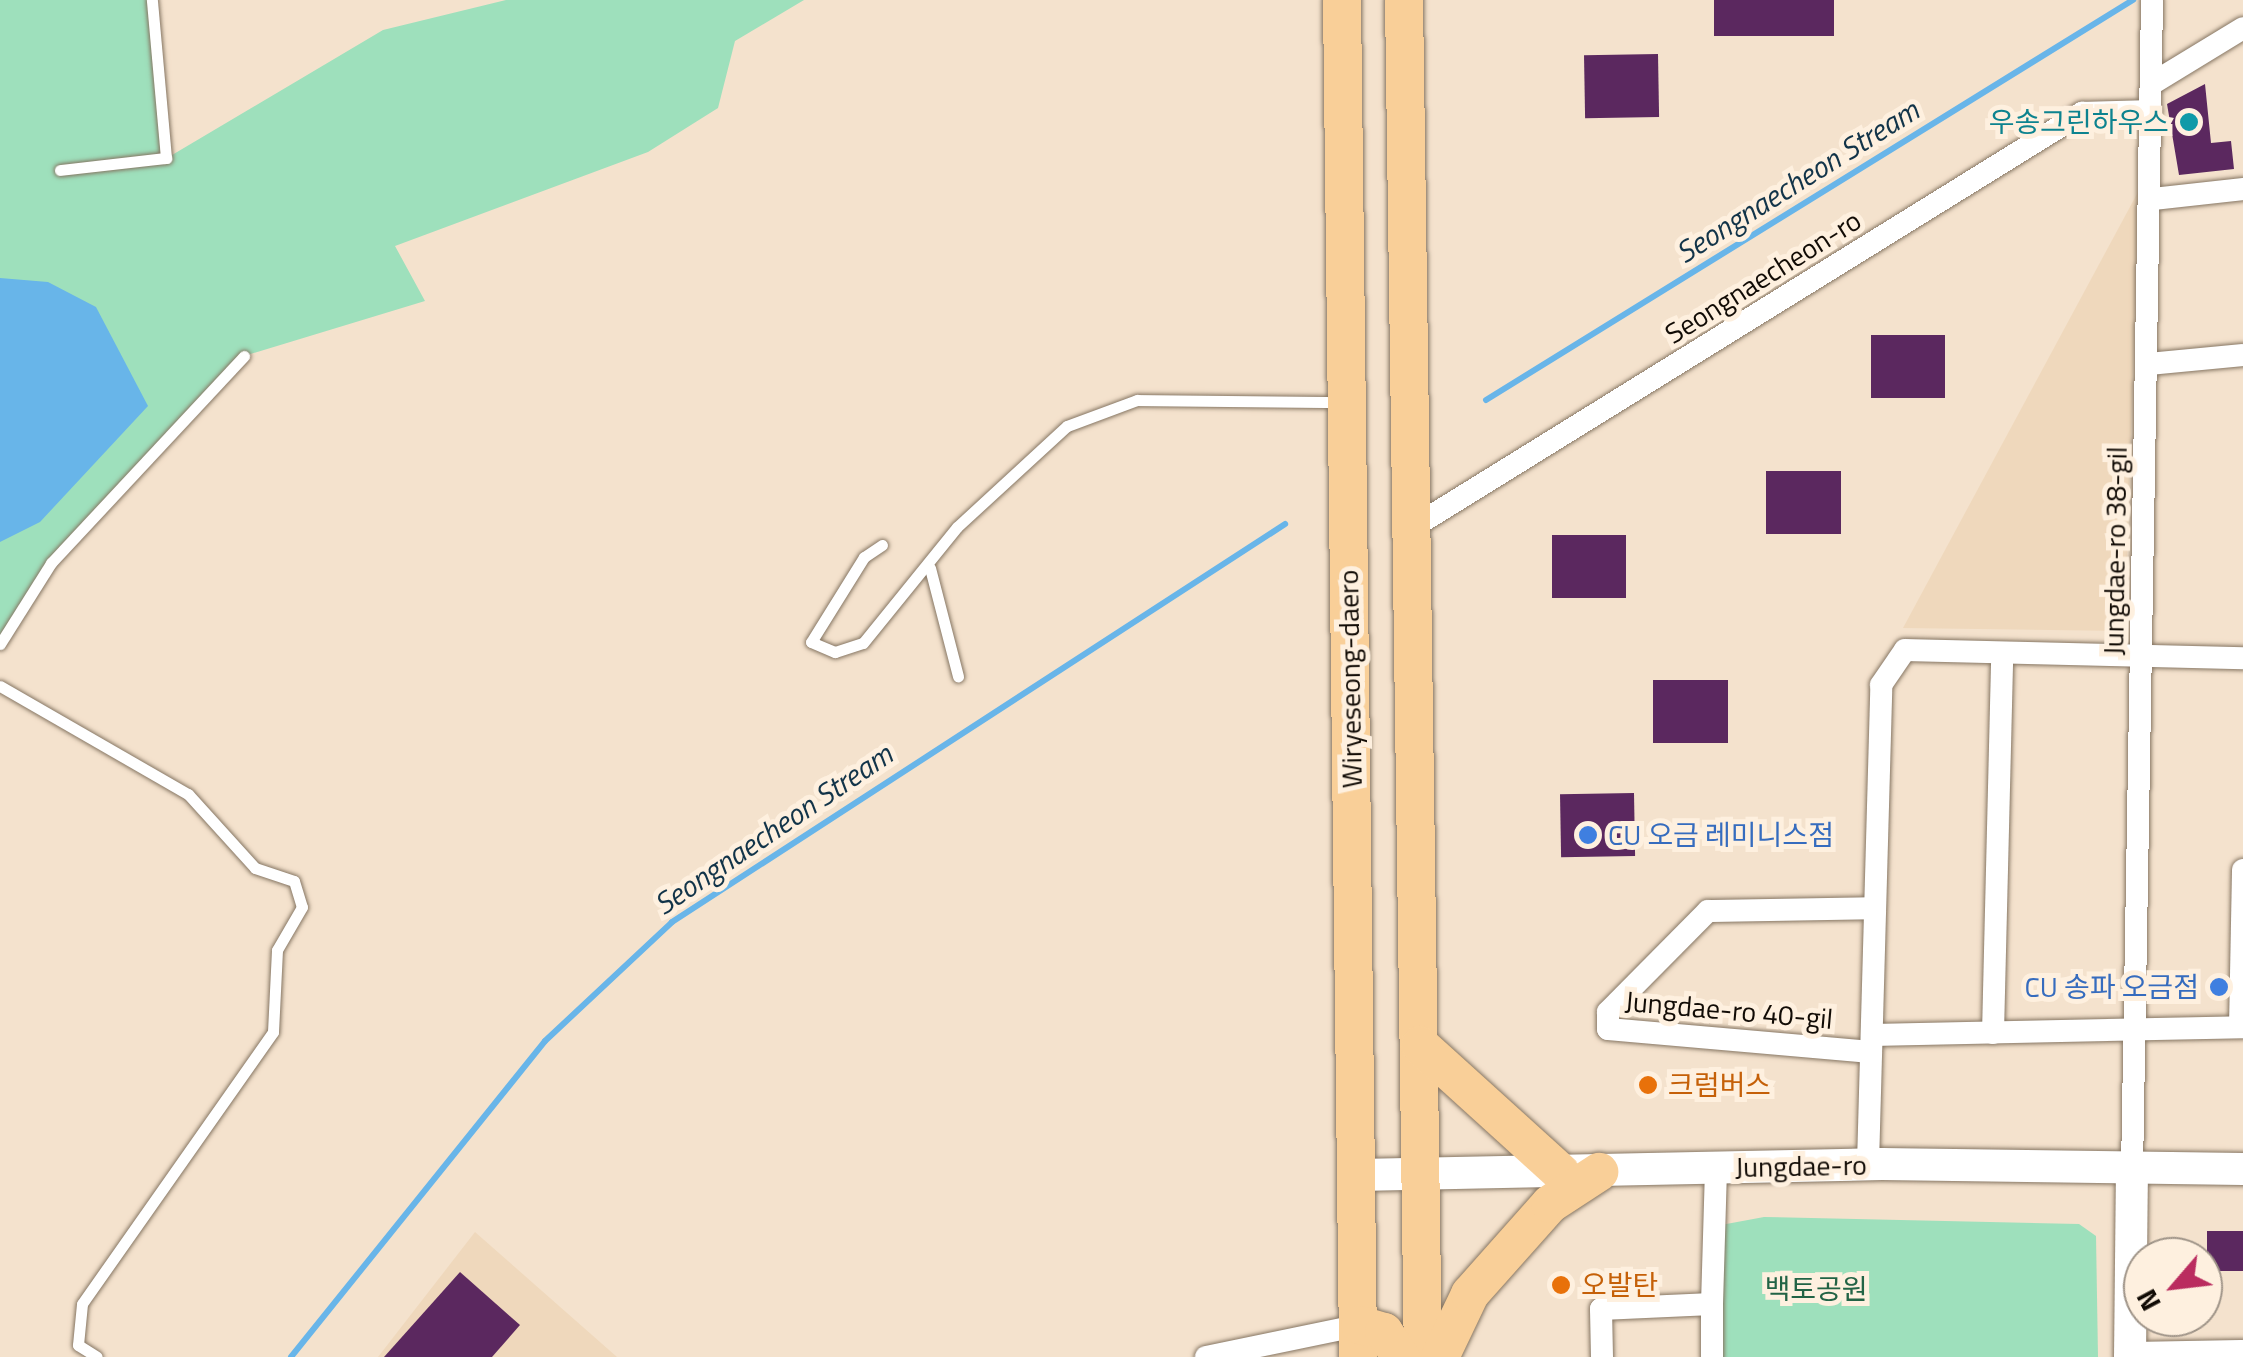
<!DOCTYPE html>
<html>
<head>
<meta charset="utf-8">
<style>
  body { margin:0 }
  #map { position:relative; width:2243px; height:1357px; overflow:hidden; background:#f4e2cd; font-family:"Titillium Web","Noto Sans KR",sans-serif }
  div>[style] { position:absolute }
  .built>* { inset:0; background:#efd8bc }
  .green>* { inset:0; background:#9ee0bc }
  .water>* { inset:0; background:#68b5e9 }
  .stream>* { height:6px; margin:-3px; padding:0 3px; transform-origin:3px; border-radius:3px; background:#68b5e9 }
  .building>* { inset:0; background:#5b285f; transform-origin:0 0 }
  .roads { filter:drop-shadow(0 0 2px #867663) drop-shadow(0 0 2px #867663) }
  .lane>* { height:11px; margin:-5.5px; padding:0 5.5px; transform-origin:5.5px; border-radius:5.5px; background:#fff }
  .street>* { height:22px; margin:-11px; padding:0 11px; transform-origin:11px; border-radius:11px; background:#fff }
  .secondary>* { height:32px; margin:-16px; padding:0 16px; transform-origin:16px; border-radius:16px; background:#fff }
  .primary>* { height:38px; margin:-19px; padding:0 19px; transform-origin:19px; border-radius:19px; background:#f9cf98 }
  .dots>* { width:28px; height:28px; translate:-50% -50%; box-sizing:border-box; border:5px solid #fef0df; border-radius:50% }
  span { translate:-50% -50%; white-space:nowrap; text-align:center; line-height:1.15; -webkit-text-stroke:10px #fef0df; paint-order:stroke }
  .culture-label { font-size:28px; color:#0d838f }
  .right { translate:-100% -50%; text-align:right }
  .street-label { font-size:28px; color:#110b05 }
  .shop-label { font-size:28px; color:#366cbe }
  .left { translate:0 -50%; text-align:left }
  .food-label { font-size:28px; color:#c56008 }
  .park-label { font-size:28px; color:#226345 }
  .water-label { font-size:30px; color:#123449; font-style:italic }
  .north { position:absolute; left:2123px; top:1237px; width:100px; height:100px; box-sizing:border-box; background:#fef0df; border:2px solid #9f9488; border-radius:50%; rotate:242deg; font-size:28px; font-weight:700; line-height:40px; text-align:center; color:#110b05 }
  .north::after { content:''; display:block; margin:auto; width:35px; height:45px; background:#ba2c5f; clip-path:polygon(50% 0,100% 100%,50% 72%,0 100%) }
</style>
</head>
<body>
<div id="map">
  <div class="built">
    <i style="clip-path:polygon(2138px 192px,2125px 631px,1903px 628px)"></i>
    <i style="clip-path:polygon(475px 1232px,617px 1357px,378px 1357px)"></i>
  </div>
  <div class="green">
    <i style="clip-path:polygon(0 0,152px 0,167px 158px,383px 30px,506px 0,804px 0,735px 41px,718px 108px,648px 152px,395px 246px,425px 301px,244px 356px,51px 563px,0 644px)"></i>
    <i style="clip-path:polygon(1764px 1217px,2079px 1224px,2096px 1236px,2098px 1357px,1720px 1357px,1721px 1225px)"></i>
  </div>
  <div class="water">
    <i style="clip-path:polygon(0 278px,48px 282px,96px 307px,148px 406px,40px 522px,0 542px)"></i>
  </div>
  <div class="stream">
    <i style="left:1486px;top:400px;width:761px;rotate:-31.73deg"></i>
    <i style="left:291px;top:1357px;width:405px;rotate:-51.2deg"></i>
    <i style="left:545px;top:1041px;width:174px;rotate:-43.1deg"></i>
    <i style="left:672px;top:922px;width:731px;rotate:-32.99deg"></i>
  </div>
  <div class="building">
    <i style="left:1714px;top:0;width:120px;height:36px"></i>
    <i style="left:1658px;top:54px;width:63px;height:74px;rotate:89deg"></i>
    <i style="clip-path:polygon(2205px 84px,2211px 143px,2231px 141px,2234px 169px,2179px 175px,2167px 104px)"></i>
    <i style="left:1871px;top:335px;width:74px;height:63px"></i>
    <i style="left:1766px;top:471px;width:75px;height:63px"></i>
    <i style="left:1552px;top:535px;width:74px;height:63px"></i>
    <i style="left:1728px;top:680px;width:63px;height:75px;rotate:90deg"></i>
    <i style="left:1634px;top:793px;width:63px;height:74px;rotate:89deg"></i>
    <i style="left:2243px;top:1231px;width:40px;height:36px;rotate:90deg"></i>
    <i style="clip-path:polygon(460px 1272px,520px 1325px,492px 1357px,384px 1357px)"></i>
  </div>
  <div class="roads">
    <div class="lane">
      <i style="left:60px;top:170px;width:107px;rotate:-6.5deg"></i>
      <i style="left:166px;top:158px;width:159px;rotate:-95.1deg"></i>
      <i style="left:882px;top:545px;width:22px;rotate:146deg"></i>
      <i style="left:864px;top:557px;width:100px;rotate:121.9deg"></i>
      <i style="left:811px;top:642px;width:26px;rotate:23deg"></i>
      <i style="left:835px;top:652px;width:29px;rotate:-18deg"></i>
      <i style="left:863px;top:643px;width:149px;rotate:-51deg"></i>
      <i style="left:957px;top:527px;width:149px;rotate:-42.6deg"></i>
      <i style="left:1067px;top:426px;width:75px;rotate:-20.4deg"></i>
      <i style="left:1137px;top:400px;width:205px;rotate:0.6deg"></i>
      <i style="left:930px;top:568px;width:112px;rotate:75.5deg"></i>
      <i style="left:0;top:644px;width:96px;rotate:-57.8deg"></i>
      <i style="left:51px;top:563px;width:283px;rotate:-47deg"></i>
      <i style="left:0;top:686px;width:217px;rotate:29.9deg"></i>
      <i style="left:188px;top:794px;width:100px;rotate:47.8deg"></i>
      <i style="left:255px;top:868px;width:41px;rotate:18.4deg"></i>
      <i style="left:294px;top:881px;width:27px;rotate:73deg"></i>
      <i style="left:302px;top:907px;width:50px;rotate:120.2deg"></i>
      <i style="left:277px;top:950px;width:82px;rotate:92.8deg"></i>
      <i style="left:273px;top:1032px;width:332px;rotate:125.1deg"></i>
      <i style="left:82px;top:1304px;width:41px;rotate:95.6deg"></i>
      <i style="left:78px;top:1345px;width:22px;rotate:32deg"></i>
    </div>
    <div class="street">
      <i style="left:2153px;top:83px;width:105px;rotate:-31.4deg"></i>
      <i style="left:2153px;top:199px;width:91px;rotate:-6.3deg"></i>
      <i style="left:2149px;top:364px;width:94px;rotate:-5.5deg"></i>
      <i style="left:1415px;top:526px;width:785px;rotate:-31.77deg"></i>
      <i style="left:2082px;top:113px;width:69px;rotate:-1.7deg"></i>
      <i style="left:2240px;top:1027px;width:157px;rotate:-88.9deg"></i>
      <i style="left:1993px;top:1033px;width:380px;rotate:-88.6deg"></i>
      <i style="left:1872px;top:1035px;width:371px;rotate:-1.2deg"></i>
      <i style="left:1871px;top:1052px;width:264px;rotate:-175deg"></i>
      <i style="left:1608px;top:1029px;width:17px;rotate:-90deg"></i>
      <i style="left:1608px;top:1012px;width:142px;rotate:-45.3deg"></i>
      <i style="left:1708px;top:911px;width:167px;rotate:-1deg"></i>
      <i style="left:1868px;top:1164px;width:479px;rotate:-88.4deg"></i>
      <i style="left:1881px;top:685px;width:42px;rotate:-55.6deg"></i>
      <i style="left:1905px;top:650px;width:338px;rotate:1.4deg"></i>
      <i style="left:2132px;top:1171px;width:1171px;rotate:-89.02deg"></i>
      <i style="left:2130px;top:1353px;width:113px;rotate:-1deg"></i>
      <i style="left:1206px;top:1357px;width:157px;rotate:-11.7deg"></i>
      <i style="left:1602px;top:1357px;width:48px;rotate:-91.2deg"></i>
      <i style="left:1601px;top:1309px;width:111px;rotate:-2.6deg"></i>
      <i style="left:1712px;top:1304px;width:136px;rotate:-88.3deg"></i>
      <i style="left:1712px;top:1357px;width:53px;rotate:-90deg"></i>
    </div>
    <div class="secondary">
      <i style="left:1358px;top:1175px;width:524px;rotate:-1.2deg"></i>
      <i style="left:1882px;top:1164px;width:361px;rotate:0.8deg"></i>
      <i style="left:2130px;top:1357px;width:186px;rotate:-89.4deg"></i>
    </div>
    <div class="primary">
      <i style="left:1342px;top:0;width:1357px;rotate:89.32deg"></i>
      <i style="left:1404px;top:0;width:1357px;rotate:89.2deg"></i>
      <i style="left:1420px;top:1045px;width:190px;rotate:42.2deg"></i>
      <i style="left:1360px;top:1325px;width:25px;rotate:16deg"></i>
      <i style="left:1384px;top:1332px;width:30px;rotate:56deg"></i>
      <i style="left:1440px;top:1357px;width:70px;rotate:-64.5deg"></i>
      <i style="left:1470px;top:1294px;width:120px;rotate:-48.4deg"></i>
      <i style="left:1550px;top:1204px;width:59px;rotate:-33.1deg"></i>
    </div>
  </div>
  <div class="dots">
    <i style="left:2189px;top:122px;background:#0f9aa8"></i>
    <i style="left:1588px;top:835px;background:#3f7fe0"></i>
    <i style="left:2219px;top:987px;background:#3f7fe0"></i>
    <i style="left:1648px;top:1085px;background:#e8710a"></i>
    <i style="left:1561px;top:1285px;background:#e8710a"></i>
  </div>
  <div class="culture-label">
    <span class="right" style="left:2169px;top:122px">우송그린하우스</span>
  </div>
  <div class="street-label">
    <span style="left:1763px;top:277px;rotate:-32deg">Seongnaecheon-ro</span>
    <span style="left:2115px;top:551px;rotate:-89deg">Jungdae-ro 38-gil</span>
    <span style="left:1350px;top:679px;rotate:-91deg">Wiryeseong-daero</span>
    <span style="left:1729px;top:1010px;rotate:5deg">Jungdae-ro 40-gil</span>
    <span style="left:1801px;top:1166px;rotate:-1deg">Jungdae-ro</span>
  </div>
  <div class="shop-label">
    <span class="left" style="left:1608px;top:835px">CU 오금 레미니스점</span>
    <span class="right" style="left:2199px;top:987px">CU 송파 오금점</span>
  </div>
  <div class="food-label">
    <span class="left" style="left:1668px;top:1085px">크럼버스</span>
    <span class="left" style="left:1581px;top:1285px">오발탄</span>
  </div>
  <div class="park-label">
    <span style="left:1816px;top:1289px">백토공원</span>
  </div>
  <div class="water-label">
    <span style="left:1797px;top:181px;rotate:-32deg">Seongnaecheon Stream</span>
    <span style="left:773px;top:829px;rotate:-34deg">Seongnaecheon Stream</span>
  </div>
  <div class="north">N</div>
</div>
</body>
</html>
